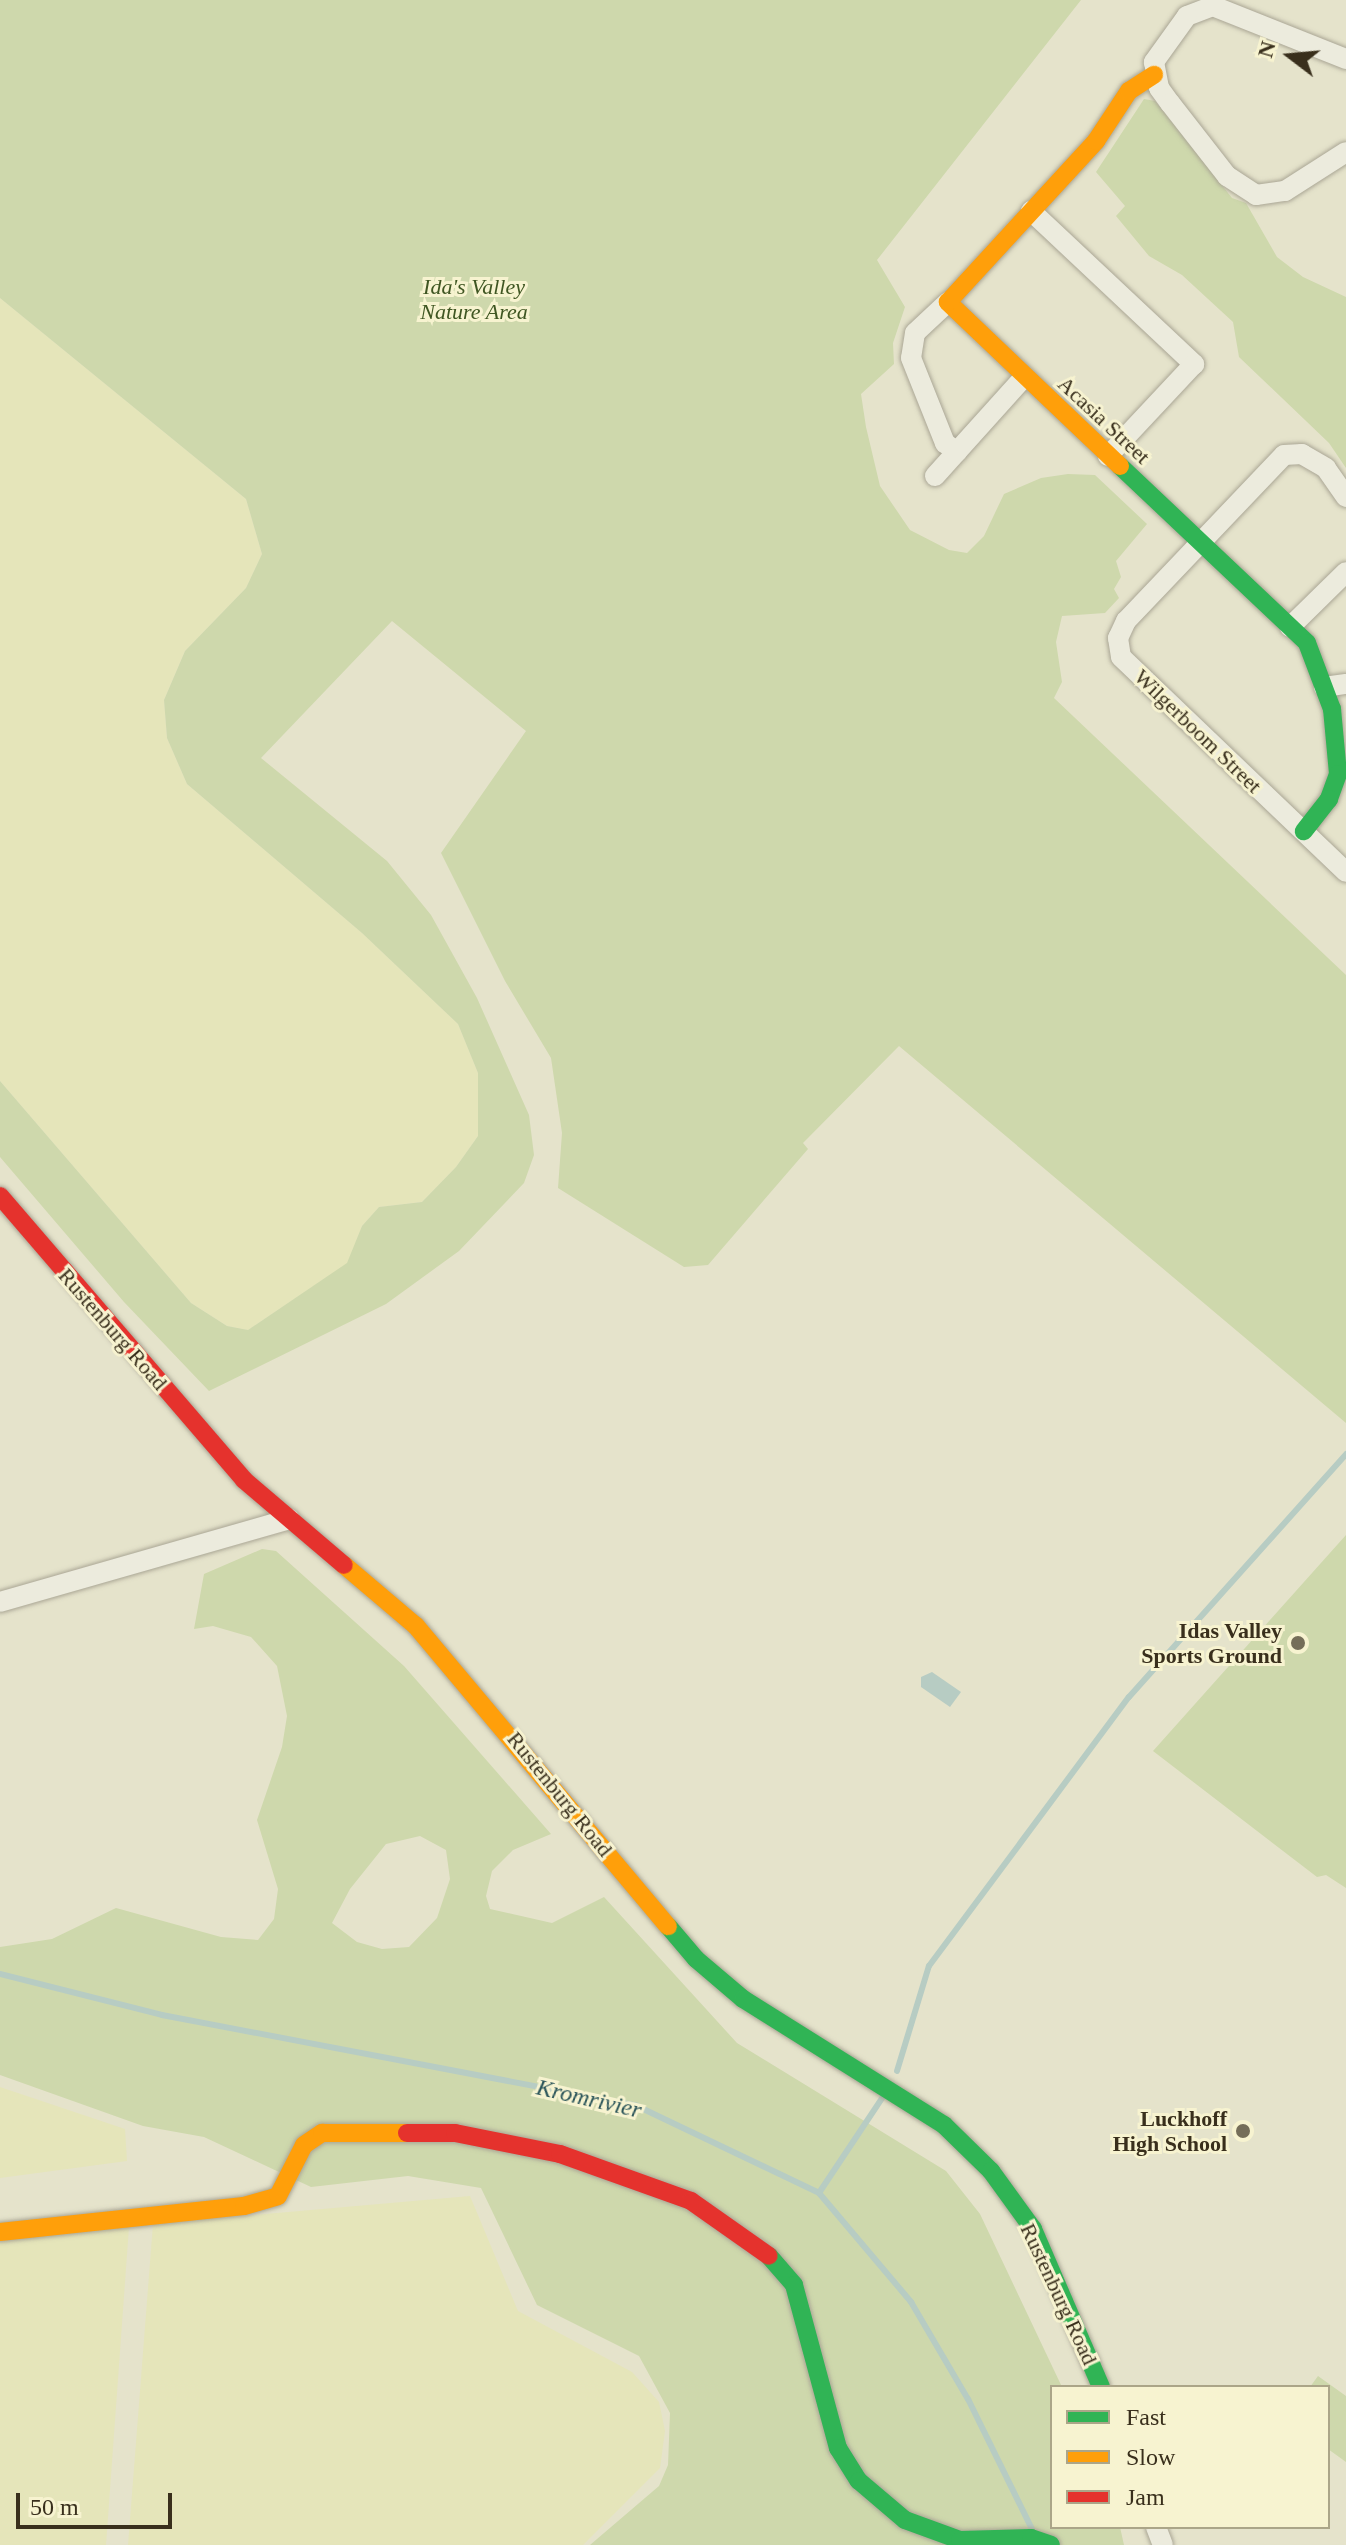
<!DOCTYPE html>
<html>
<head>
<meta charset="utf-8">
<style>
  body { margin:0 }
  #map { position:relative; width:1346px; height:2545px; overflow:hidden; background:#e5e3cb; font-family:"Times New Roman",serif }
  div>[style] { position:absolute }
  .farmland>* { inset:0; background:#e5e5ba }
  .green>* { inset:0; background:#ced8ac }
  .water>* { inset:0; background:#b7ccc3 }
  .stream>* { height:6px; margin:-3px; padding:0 3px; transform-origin:3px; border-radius:3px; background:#b7ccc3 }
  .roads { filter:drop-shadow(0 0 2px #aaa695) drop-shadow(0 0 2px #aaa695) }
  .street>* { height:20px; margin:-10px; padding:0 10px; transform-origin:10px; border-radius:10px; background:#ecebdd }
  .fast>* { height:18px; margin:-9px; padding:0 9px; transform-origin:9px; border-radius:9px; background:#30b455 }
  .slow>* { height:18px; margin:-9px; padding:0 9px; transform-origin:9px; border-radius:9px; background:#ff9f0a }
  .jam>* { height:18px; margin:-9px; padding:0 9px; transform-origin:9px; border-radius:9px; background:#e5322d }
  .dots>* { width:22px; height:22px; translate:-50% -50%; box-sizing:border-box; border:4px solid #f7f3d0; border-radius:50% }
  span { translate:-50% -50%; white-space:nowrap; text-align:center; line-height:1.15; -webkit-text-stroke:6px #f7f3d0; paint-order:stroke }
  .park-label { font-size:22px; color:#3f5622; font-style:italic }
  .street-label { font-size:22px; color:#392f1c }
  .poi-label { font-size:22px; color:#392f1c; font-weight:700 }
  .right { translate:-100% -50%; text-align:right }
  .water-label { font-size:24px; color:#2a5459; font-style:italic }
  .legend { position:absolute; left:1050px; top:2385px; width:280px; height:144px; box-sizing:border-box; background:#f7f3d0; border:2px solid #aba588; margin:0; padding:10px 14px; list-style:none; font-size:24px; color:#392f1c }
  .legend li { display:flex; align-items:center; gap:16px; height:40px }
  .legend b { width:40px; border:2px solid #aba588 }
  .north { position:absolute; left:1250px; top:16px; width:80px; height:80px; -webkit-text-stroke:6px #f7f3d0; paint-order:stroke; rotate:286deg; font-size:22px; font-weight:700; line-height:32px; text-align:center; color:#392f1c }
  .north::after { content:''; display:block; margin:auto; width:28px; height:36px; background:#392f1c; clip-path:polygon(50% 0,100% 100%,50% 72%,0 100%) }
  .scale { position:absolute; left:16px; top:2493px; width:156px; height:36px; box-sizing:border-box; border:4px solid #392f1c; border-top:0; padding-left:10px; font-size:24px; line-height:28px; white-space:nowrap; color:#392f1c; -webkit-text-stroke:6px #f7f3d0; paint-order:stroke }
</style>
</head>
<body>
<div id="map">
  <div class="farmland">
    <i style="clip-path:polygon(0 298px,246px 499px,262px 554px,246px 588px,185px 651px,164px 700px,167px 738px,187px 784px,362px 933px,458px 1024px,478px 1073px,478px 1136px,456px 1167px,422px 1202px,379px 1207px,362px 1226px,348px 1263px,248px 1330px,227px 1326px,191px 1303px,0 1081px)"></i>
    <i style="clip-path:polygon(0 2087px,125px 2129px,127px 2161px,0 2178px)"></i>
    <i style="clip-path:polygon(470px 2196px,518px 2311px,632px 2372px,659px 2402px,665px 2431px,660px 2468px,583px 2545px,128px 2545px,153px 2224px)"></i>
    <i style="clip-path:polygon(129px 2227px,106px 2545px,0 2545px,0 2241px)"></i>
  </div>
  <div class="green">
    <i style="clip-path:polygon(0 0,1081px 0,877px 260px,905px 307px,893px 343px,894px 364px,861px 394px,866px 427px,880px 486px,910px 530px,949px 550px,967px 553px,984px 536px,1004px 494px,1041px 478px,1068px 474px,1095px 475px,1147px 524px,1116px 561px,1121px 577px,1114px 589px,1119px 598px,1105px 613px,1062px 616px,1056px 642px,1062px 682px,1054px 698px,1346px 975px,1346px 1423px,899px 1046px,803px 1143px,808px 1149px,708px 1265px,684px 1267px,558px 1188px,562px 1133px,551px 1058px,505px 981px,441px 853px,526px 731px,392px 621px,261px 758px,387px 861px,431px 915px,477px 998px,529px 1115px,534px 1155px,524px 1183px,459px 1251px,386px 1304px,209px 1391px,124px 1302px,0 1157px,0 1081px,191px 1303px,227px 1326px,248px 1330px,347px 1263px,362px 1226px,379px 1207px,422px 1202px,456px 1167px,478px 1136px,478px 1073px,458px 1024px,362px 933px,187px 784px,167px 738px,164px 700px,185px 651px,246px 588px,262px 554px,246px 499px,0 298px)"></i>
    <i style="clip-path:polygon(1144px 99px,1155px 101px,1232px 198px,1246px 203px,1277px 257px,1303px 277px,1346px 297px,1346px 468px,1329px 443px,1239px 357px,1233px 322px,1182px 275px,1149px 256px,1116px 216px,1125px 206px,1096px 172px)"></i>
    <i style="clip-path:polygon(1346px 1535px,1346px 1888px,1326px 1875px,1317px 1877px,1153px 1751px)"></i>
    <i style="clip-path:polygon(evenodd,262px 1549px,276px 1551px,404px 1666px,551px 1834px,513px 1850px,492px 1871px,486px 1896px,490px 1909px,552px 1923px,604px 1897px,737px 2043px,946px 2171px,980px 2214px,1062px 2387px,1052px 2387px,1052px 2527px,1120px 2527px,1124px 2545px,590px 2545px,659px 2486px,668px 2465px,670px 2413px,639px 2356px,537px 2305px,481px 2188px,408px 2176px,311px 2187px,204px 2137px,143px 2126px,0 2075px,0 1947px,52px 1939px,116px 1908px,221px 1937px,258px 1940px,274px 1919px,278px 1889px,257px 1820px,282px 1747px,287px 1716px,277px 1666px,251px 1637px,213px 1626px,194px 1629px,204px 1574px,262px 1549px,420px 1836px,446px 1850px,450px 1879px,437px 1918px,409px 1947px,382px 1949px,357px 1942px,332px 1923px,350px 1889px,386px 1844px,420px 1836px)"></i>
    <i style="clip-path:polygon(1318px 2376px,1346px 2396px,1346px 2462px,1328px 2449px,1328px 2387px,1310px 2387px)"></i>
  </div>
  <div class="water">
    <i style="clip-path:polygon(932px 1672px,961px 1692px,950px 1707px,921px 1687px,921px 1677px)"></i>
  </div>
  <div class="stream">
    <i style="left:0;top:1974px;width:167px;rotate:14.2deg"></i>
    <i style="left:162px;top:2015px;width:484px;rotate:10.8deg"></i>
    <i style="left:637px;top:2106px;width:202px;rotate:25.5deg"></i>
    <i style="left:819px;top:2193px;width:143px;rotate:49.8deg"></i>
    <i style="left:911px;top:2302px;width:113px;rotate:59.6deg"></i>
    <i style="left:968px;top:2399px;width:145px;rotate:63.8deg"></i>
    <i style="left:897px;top:2071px;width:110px;rotate:-73.1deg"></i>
    <i style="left:929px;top:1966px;width:335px;rotate:-53.4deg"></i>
    <i style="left:1129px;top:1697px;width:326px;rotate:-48.2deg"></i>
    <i style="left:819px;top:2193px;width:114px;rotate:-56.4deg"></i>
  </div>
  <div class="roads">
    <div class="street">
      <i style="left:1346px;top:59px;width:143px;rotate:-158.3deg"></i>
      <i style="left:1213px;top:6px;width:28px;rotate:159deg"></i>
      <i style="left:1187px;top:16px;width:57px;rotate:125.7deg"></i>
      <i style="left:1154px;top:62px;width:26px;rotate:79deg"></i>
      <i style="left:1159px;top:88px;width:19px;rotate:54deg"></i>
      <i style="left:1170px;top:103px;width:93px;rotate:52deg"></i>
      <i style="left:1227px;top:176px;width:35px;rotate:33deg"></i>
      <i style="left:1256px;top:195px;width:29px;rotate:-8deg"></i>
      <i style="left:1285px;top:191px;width:72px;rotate:-32.6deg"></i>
      <i style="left:1031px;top:211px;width:224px;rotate:43.2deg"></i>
      <i style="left:1194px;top:364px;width:126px;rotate:133.1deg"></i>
      <i style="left:948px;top:302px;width:45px;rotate:136.8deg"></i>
      <i style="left:915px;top:333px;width:25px;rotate:99deg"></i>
      <i style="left:911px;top:358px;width:92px;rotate:68.2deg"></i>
      <i style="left:945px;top:443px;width:15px;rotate:37deg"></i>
      <i style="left:935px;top:476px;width:133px;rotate:-48deg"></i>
      <i style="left:1346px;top:497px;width:35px;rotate:-125deg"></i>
      <i style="left:1326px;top:468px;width:28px;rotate:-150deg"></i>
      <i style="left:1302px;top:454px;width:18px;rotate:177deg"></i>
      <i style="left:1284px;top:455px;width:229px;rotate:133.6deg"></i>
      <i style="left:1126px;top:621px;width:19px;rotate:115deg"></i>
      <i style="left:1118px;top:638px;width:19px;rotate:81deg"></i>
      <i style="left:1121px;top:657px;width:311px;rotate:43.7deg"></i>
      <i style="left:1290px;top:627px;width:78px;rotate:-44.5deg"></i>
      <i style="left:1324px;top:687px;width:22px;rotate:-8deg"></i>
      <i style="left:0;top:1602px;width:301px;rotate:-16deg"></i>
      <i style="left:1156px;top:2527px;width:19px;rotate:69deg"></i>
    </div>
    <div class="fast">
      <i style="left:1120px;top:466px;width:257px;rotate:43.4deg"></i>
      <i style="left:1307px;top:643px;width:71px;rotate:69.3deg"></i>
      <i style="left:1332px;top:709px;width:65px;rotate:84.7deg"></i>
      <i style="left:1338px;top:774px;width:27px;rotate:110deg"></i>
      <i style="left:1329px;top:799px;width:41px;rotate:128deg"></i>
      <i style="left:668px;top:1926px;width:43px;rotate:49.7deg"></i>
      <i style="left:696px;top:1959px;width:62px;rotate:40.4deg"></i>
      <i style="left:743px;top:1999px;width:237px;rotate:32.1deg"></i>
      <i style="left:944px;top:2125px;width:66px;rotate:44.4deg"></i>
      <i style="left:991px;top:2171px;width:72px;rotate:54.1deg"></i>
      <i style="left:1033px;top:2229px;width:172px;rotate:66.7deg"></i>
      <i style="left:769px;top:2256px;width:38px;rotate:49deg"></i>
      <i style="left:794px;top:2285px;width:169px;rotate:74.9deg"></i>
      <i style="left:838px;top:2448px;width:39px;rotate:58deg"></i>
      <i style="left:859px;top:2481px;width:60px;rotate:40.3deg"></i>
      <i style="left:905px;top:2520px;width:59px;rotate:20deg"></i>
      <i style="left:960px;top:2540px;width:71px;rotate:-1.6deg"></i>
      <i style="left:1031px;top:2538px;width:21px;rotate:19deg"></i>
    </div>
    <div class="slow">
      <i style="left:1120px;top:466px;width:238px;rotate:-136.4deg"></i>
      <i style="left:948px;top:302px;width:219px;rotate:-47.4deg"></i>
      <i style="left:1096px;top:141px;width:60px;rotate:-56.6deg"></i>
      <i style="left:1129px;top:91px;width:30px;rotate:-33deg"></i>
      <i style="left:344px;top:1565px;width:94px;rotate:40.3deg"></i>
      <i style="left:416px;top:1626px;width:392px;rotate:50deg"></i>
      <i style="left:0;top:2232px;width:245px;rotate:-6.1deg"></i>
      <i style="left:244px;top:2206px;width:35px;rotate:-16deg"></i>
      <i style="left:278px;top:2196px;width:57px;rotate:-63deg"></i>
      <i style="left:304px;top:2145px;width:22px;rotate:-34deg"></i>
      <i style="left:322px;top:2133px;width:85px"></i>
    </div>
    <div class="jam">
      <i style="left:0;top:1196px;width:374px;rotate:49.3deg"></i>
      <i style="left:244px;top:1480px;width:131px;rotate:40.4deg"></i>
      <i style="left:407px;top:2133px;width:48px"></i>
      <i style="left:455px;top:2133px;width:107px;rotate:11.3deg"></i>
      <i style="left:560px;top:2154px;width:139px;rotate:19.7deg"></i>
      <i style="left:691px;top:2201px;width:95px;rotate:35.2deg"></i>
    </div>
  </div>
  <div class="dots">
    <i style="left:1298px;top:1643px;background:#756e59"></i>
    <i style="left:1243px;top:2131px;background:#756e59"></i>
  </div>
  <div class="park-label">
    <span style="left:474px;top:299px">Ida's Valley<br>Nature Area</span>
  </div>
  <div class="street-label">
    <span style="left:1104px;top:420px;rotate:43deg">Acasia Street</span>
    <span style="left:1198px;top:731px;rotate:44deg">Wilgerboom Street</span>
    <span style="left:113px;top:1329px;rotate:49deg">Rustenburg Road</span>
    <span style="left:560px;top:1794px;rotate:51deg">Rustenburg Road</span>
    <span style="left:1059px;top:2294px;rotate:65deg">Rustenburg Road</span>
  </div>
  <div class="poi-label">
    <span class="right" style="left:1282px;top:1643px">Idas Valley<br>Sports Ground</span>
    <span class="right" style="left:1227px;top:2131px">Luckhoff<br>High School</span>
  </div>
  <div class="water-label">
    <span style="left:589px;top:2099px;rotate:13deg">Kromrivier</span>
  </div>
  <ul class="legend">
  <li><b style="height:10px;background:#30b455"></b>Fast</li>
  <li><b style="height:10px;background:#ff9f0a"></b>Slow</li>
  <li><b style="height:10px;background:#e5322d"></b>Jam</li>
  </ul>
  <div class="north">N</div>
  <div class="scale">50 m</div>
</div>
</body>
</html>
